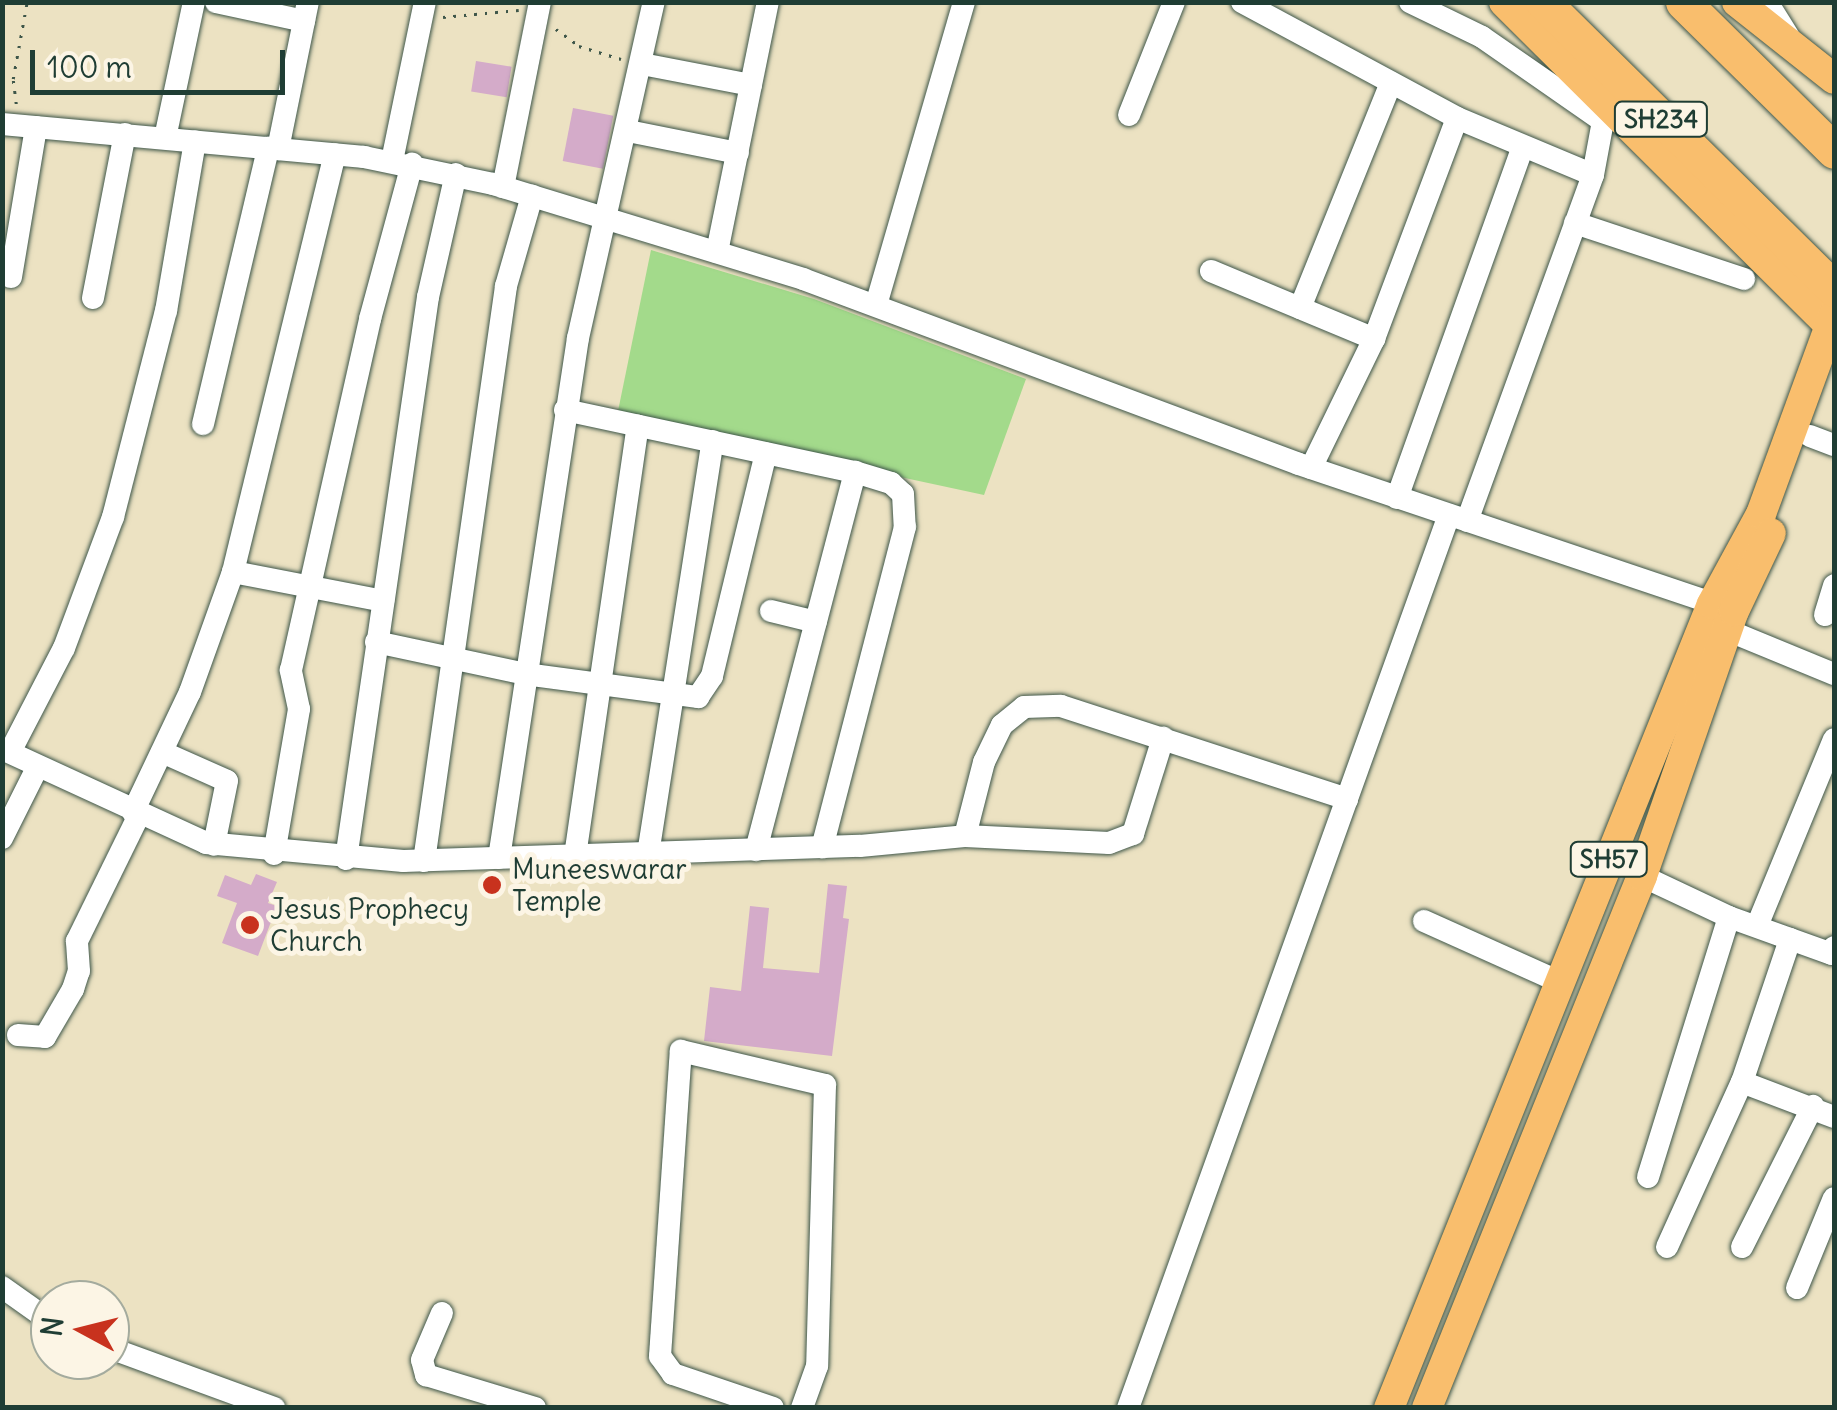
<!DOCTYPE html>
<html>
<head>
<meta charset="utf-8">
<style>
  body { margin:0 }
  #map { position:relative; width:1837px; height:1410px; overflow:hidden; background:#ece2c2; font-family:Delius,sans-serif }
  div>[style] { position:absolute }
  .green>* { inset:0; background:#a3da8b }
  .building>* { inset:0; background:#d4abc9; transform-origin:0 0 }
  .path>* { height:2.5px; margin-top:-1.25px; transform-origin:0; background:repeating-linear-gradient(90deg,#3e5649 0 2.5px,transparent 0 10.5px) }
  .roads { filter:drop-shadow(0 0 2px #3e5649) drop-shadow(0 0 2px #3e5649) }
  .minor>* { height:22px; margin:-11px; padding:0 11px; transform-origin:11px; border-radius:11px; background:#fff }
  .major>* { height:30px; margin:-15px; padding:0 15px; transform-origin:15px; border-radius:15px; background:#f9be6d }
  .highway>* { height:35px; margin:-17.5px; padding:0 17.5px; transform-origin:17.5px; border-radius:17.5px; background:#f9be6d }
  .dots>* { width:28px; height:28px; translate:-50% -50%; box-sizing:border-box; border:5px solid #fcf5e5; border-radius:50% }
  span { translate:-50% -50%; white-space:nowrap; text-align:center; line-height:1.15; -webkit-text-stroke:10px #fcf5e5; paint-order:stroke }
  .shield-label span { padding:2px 8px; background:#fcf5e5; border:2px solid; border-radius:8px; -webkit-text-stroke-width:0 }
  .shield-label { font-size:25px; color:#1f3d34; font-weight:700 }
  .poi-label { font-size:28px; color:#1f3d34 }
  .left { translate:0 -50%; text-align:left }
  .frame { position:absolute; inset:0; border:5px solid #1f3d34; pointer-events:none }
  .north { position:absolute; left:30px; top:1280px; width:100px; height:100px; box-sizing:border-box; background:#fcf5e5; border:2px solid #a4ab9e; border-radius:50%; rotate:277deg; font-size:28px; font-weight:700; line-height:40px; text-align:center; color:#1f3d34 }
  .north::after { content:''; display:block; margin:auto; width:35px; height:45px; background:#c8321e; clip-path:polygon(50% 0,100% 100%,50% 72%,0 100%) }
  .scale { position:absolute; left:30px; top:50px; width:255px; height:45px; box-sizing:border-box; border:5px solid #1f3d34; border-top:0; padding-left:12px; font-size:30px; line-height:35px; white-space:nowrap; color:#1f3d34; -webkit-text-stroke:8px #fcf5e5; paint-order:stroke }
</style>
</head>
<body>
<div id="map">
  <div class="green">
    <i style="clip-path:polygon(651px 250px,814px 299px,1026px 379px,984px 495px,617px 416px)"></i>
  </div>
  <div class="building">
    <i style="left:476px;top:61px;width:36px;height:31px;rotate:9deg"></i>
    <i style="left:573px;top:108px;width:41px;height:54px;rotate:11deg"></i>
    <i style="clip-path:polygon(256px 874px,277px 882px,268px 903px,277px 906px,258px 956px,222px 943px,237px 903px,217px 896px,225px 875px,251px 885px)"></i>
    <i style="clip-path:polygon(828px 884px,847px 886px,843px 918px,849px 919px,832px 1056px,704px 1041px,710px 987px,741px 991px,750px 906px,769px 908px,763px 968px,819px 973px)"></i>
  </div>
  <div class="path">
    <i style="left:443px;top:17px;width:76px;rotate:-5.3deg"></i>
    <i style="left:556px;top:29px;width:29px;rotate:36deg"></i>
    <i style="left:579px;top:46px;width:44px;rotate:17.2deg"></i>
    <i style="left:16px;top:104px;width:25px;rotate:-97deg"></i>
    <i style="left:13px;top:79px;width:78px;rotate:-79.7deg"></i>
  </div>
  <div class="roads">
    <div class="minor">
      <i style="left:216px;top:2px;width:90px;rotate:12.2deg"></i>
      <i style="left:1242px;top:2px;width:244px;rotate:28.3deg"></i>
      <i style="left:1457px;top:118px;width:147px;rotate:22.7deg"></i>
      <i style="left:1410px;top:2px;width:80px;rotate:25.9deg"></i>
      <i style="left:1482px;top:37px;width:147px;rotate:34.8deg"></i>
      <i style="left:1603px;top:121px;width:55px;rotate:100.5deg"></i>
      <i style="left:1593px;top:175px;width:368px;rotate:110deg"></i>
      <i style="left:1767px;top:2px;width:39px;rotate:58deg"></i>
      <i style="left:642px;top:64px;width:111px;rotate:10.9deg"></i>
      <i style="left:1129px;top:115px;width:122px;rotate:-68.3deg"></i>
      <i style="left:2px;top:124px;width:364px;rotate:5.2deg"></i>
      <i style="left:364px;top:157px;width:132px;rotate:11.8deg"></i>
      <i style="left:493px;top:184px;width:324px;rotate:17deg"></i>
      <i style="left:803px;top:279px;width:529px;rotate:20.45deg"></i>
      <i style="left:1299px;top:464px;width:447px;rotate:18.6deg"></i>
      <i style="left:628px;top:131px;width:112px;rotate:11.3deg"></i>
      <i style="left:165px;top:138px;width:139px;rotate:-78deg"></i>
      <i style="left:278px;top:149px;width:150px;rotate:-78.5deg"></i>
      <i style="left:392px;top:161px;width:162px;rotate:-78.3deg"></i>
      <i style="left:503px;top:187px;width:189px;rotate:-78.7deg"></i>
      <i style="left:1575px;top:223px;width:178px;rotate:18.3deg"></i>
      <i style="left:717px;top:252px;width:255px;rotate:-78.5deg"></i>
      <i style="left:1211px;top:271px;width:177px;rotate:22.6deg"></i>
      <i style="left:11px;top:277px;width:152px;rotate:-80.5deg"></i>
      <i style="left:93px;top:298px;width:167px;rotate:-79deg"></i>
      <i style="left:876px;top:305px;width:316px;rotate:-73.8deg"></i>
      <i style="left:1300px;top:308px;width:243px;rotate:-68deg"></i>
      <i style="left:565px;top:410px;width:297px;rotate:12.1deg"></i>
      <i style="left:855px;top:472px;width:38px;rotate:17deg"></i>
      <i style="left:891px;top:483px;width:16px;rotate:43deg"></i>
      <i style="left:903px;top:494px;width:33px;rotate:87deg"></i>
      <i style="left:905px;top:527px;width:331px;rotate:104.5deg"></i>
      <i style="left:203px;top:424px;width:284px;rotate:-76.7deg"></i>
      <i style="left:1810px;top:436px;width:26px;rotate:21deg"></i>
      <i style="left:1311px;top:468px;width:144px;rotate:-64deg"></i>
      <i style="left:1374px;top:339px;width:236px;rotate:-69.4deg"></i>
      <i style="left:1397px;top:498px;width:371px;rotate:-70.3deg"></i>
      <i style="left:233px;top:572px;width:153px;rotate:10.9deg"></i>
      <i style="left:771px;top:611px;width:46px;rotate:13.7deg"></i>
      <i style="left:1825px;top:615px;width:31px;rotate:-73deg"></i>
      <i style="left:1727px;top:630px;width:116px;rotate:22.4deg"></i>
      <i style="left:376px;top:642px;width:152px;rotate:12.1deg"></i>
      <i style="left:525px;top:674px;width:175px;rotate:7.6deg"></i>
      <i style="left:698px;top:697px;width:25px;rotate:-56deg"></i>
      <i style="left:712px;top:676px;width:229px;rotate:-76.4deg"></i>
      <i style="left:2px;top:749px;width:225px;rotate:24.7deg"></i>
      <i style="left:206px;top:843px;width:198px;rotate:5.2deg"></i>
      <i style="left:403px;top:861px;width:457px;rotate:-1.9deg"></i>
      <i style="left:860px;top:846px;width:105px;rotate:-5.4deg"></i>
      <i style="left:965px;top:836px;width:144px;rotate:2.8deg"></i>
      <i style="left:1109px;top:843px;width:26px;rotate:-21deg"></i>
      <i style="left:1133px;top:834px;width:101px;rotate:-72.6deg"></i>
      <i style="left:10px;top:752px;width:117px;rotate:-62.6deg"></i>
      <i style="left:64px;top:648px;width:140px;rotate:-69.5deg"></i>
      <i style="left:113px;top:517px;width:213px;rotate:-75.6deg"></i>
      <i style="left:166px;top:311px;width:172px;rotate:-80.3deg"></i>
      <i style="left:162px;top:752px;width:71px;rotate:24deg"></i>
      <i style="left:227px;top:781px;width:65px;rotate:101.5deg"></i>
      <i style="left:133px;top:812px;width:133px;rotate:-64.6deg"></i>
      <i style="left:190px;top:692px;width:127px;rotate:-70.3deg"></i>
      <i style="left:233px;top:572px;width:430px;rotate:-76.3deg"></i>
      <i style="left:965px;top:836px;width:76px;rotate:-75.6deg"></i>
      <i style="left:984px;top:762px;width:41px;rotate:-64.1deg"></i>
      <i style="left:1002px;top:725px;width:28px;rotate:-39deg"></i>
      <i style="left:1024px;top:707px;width:37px;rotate:-2deg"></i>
      <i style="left:1061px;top:706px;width:301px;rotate:18deg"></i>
      <i style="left:2px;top:838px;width:80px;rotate:-63.4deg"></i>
      <i style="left:756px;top:850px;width:391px;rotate:-75.3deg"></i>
      <i style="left:274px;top:854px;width:147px;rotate:-80.2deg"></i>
      <i style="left:299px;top:709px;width:40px;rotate:-102deg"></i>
      <i style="left:291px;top:670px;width:360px;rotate:-77.3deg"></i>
      <i style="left:370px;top:319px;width:161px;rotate:-74.8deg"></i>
      <i style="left:648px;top:854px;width:418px;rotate:-81.1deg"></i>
      <i style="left:575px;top:856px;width:435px;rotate:-81.7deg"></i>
      <i style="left:499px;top:858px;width:526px;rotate:-81.36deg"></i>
      <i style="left:578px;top:338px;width:344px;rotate:-77.3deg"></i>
      <i style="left:346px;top:859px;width:568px;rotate:-81.7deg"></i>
      <i style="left:428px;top:297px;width:126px;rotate:-77.2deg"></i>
      <i style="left:424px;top:861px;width:581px;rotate:-81.88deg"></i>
      <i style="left:506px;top:286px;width:94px;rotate:-73.9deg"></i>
      <i style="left:1642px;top:876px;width:96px;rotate:25.2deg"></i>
      <i style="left:1729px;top:917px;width:109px;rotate:19.8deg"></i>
      <i style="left:1832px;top:954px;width:7px;rotate:-74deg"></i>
      <i style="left:1424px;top:921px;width:149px;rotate:24.2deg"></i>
      <i style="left:1757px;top:926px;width:202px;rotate:-67.6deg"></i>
      <i style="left:18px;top:1035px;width:27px;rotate:4deg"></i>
      <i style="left:45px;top:1037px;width:56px;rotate:-59.7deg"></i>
      <i style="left:73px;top:989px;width:19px;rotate:-72deg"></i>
      <i style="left:79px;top:971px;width:30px;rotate:-94deg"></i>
      <i style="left:77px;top:941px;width:140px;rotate:-63.8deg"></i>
      <i style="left:1742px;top:1082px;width:98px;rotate:20.8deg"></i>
      <i style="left:1648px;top:1177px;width:272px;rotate:-72.7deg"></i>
      <i style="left:1667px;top:1247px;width:181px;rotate:-65.6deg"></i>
      <i style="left:1742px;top:1082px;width:151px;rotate:-71.4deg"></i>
      <i style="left:1742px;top:1247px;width:158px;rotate:-63.3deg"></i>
      <i style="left:2px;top:1287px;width:59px;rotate:35.3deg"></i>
      <i style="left:1797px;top:1288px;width:97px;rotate:-67.7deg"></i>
      <i style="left:442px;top:1313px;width:51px;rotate:113.1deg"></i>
      <i style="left:422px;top:1360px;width:16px;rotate:75deg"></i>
      <i style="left:426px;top:1375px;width:114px;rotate:16.8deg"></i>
      <i style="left:110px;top:1348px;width:175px;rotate:20.1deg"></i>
      <i style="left:773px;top:1408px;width:106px;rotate:-161.2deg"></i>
      <i style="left:673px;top:1374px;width:22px;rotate:-126deg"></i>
      <i style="left:660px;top:1356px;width:306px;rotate:-86.1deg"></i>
      <i style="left:681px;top:1051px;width:148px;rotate:13.3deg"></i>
      <i style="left:825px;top:1085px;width:281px;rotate:91.6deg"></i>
      <i style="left:817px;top:1366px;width:45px;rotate:109.7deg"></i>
      <i style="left:1128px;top:1408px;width:949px;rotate:-70.23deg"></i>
    </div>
    <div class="major">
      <i style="left:1504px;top:2px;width:465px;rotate:44.8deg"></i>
      <i style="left:1737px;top:2px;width:124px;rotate:38.4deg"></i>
      <i style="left:1389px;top:1408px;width:866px;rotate:-68.11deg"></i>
      <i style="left:1712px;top:604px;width:102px;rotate:-61.4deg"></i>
      <i style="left:1761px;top:514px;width:213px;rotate:-69.9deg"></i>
      <i style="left:1427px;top:1408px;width:574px;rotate:-67.99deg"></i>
      <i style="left:1642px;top:876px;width:281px;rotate:-70.9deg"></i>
      <i style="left:1734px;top:611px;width:86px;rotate:-64.6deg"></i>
    </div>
    <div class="highway">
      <i style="left:1543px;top:2px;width:409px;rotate:44.6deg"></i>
      <i style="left:1683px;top:2px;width:212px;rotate:44.6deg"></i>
    </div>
  </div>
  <div class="dots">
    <i style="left:492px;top:885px;background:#c8321e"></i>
    <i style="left:250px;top:925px;background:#c8321e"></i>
  </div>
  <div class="shield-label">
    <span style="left:1661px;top:119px">SH234</span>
    <span style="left:1609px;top:859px">SH57</span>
  </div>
  <div class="poi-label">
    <span class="left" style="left:512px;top:885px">Muneeswarar<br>Temple</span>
    <span class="left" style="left:270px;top:925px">Jesus Prophecy<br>Church</span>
  </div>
  <div class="frame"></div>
  <div class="north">N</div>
  <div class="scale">100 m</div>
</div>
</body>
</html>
